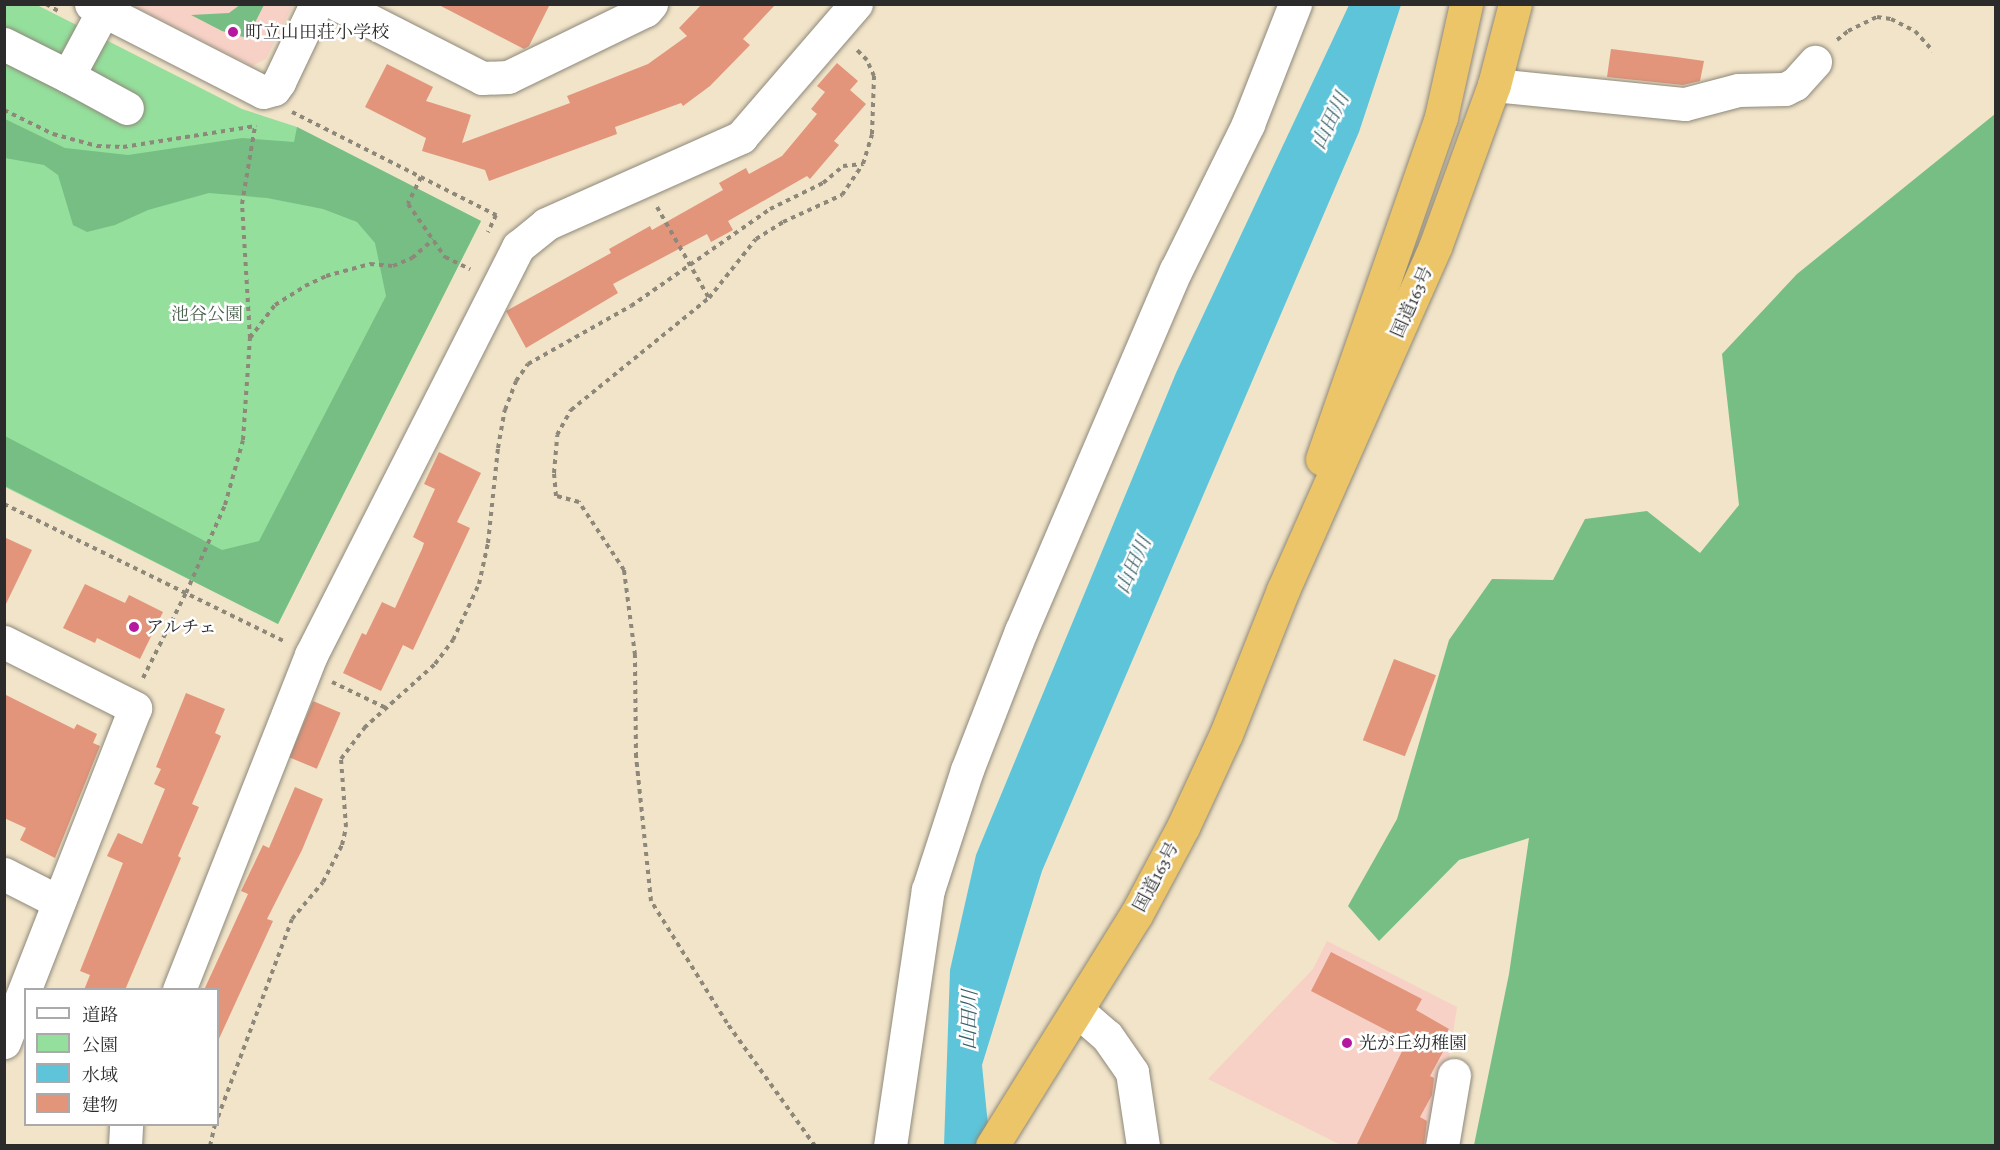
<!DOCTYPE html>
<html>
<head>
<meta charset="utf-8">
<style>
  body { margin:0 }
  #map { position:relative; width:2000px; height:1150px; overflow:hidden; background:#f1e4c9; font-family:Alegreya,"Noto Serif JP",serif }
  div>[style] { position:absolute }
  .built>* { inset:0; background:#f7d1c6 }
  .green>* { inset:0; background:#94df9c }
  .forest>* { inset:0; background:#77be84 }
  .water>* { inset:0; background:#5dc4da }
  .building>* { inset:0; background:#e2957b; transform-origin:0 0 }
  .path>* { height:4px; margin-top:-2px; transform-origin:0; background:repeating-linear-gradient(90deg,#8e887a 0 4.5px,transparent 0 9px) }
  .roads { filter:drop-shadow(0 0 2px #8e887a) drop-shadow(0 0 2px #8e887a) }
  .minor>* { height:33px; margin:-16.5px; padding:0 16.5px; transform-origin:16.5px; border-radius:16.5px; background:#fff }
  .highway>* { height:33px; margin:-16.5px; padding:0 16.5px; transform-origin:16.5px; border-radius:16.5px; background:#ecc569 }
  .dots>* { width:16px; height:16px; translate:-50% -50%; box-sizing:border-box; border:3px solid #fff; border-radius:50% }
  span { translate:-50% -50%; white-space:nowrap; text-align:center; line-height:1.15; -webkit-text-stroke:5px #fff; paint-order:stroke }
  .poi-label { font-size:18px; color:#2b2b2b }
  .left { translate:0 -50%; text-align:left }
  .street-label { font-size:18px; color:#2b2b2b }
  .park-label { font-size:18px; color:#4a614d }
  .water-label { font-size:20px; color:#3c6168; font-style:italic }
  .frame { position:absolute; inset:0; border:6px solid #2b2b2b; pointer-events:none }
  .legend { position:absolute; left:24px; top:988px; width:195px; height:138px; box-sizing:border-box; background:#fff; border:2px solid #aaa; margin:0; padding:8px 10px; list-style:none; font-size:18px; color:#2b2b2b }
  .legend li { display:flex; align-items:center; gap:12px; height:30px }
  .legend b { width:30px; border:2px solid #aaa }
</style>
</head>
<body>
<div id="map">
  <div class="built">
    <i style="clip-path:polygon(132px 5px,293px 5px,266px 59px,252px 66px)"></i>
    <i style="clip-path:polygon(1327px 941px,1457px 1007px,1436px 1145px,1341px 1145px,1208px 1079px,1313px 969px)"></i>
  </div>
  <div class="green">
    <i style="clip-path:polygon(4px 5px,37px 5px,242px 109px,297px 127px,481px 221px,278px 624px,5px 487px)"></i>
  </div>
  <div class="forest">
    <i style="clip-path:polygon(241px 4px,264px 5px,247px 38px,222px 31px,191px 15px,229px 13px)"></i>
    <i style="clip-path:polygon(1995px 114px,1995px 1145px,1474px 1145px,1509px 974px,1529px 838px,1459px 860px,1379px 941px,1348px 906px,1397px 819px,1449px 640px,1492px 579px,1553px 580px,1585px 519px,1647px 511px,1700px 553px,1739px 505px,1722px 354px,1797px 274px)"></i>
    <i style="clip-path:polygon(5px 119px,65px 148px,128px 155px,242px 138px,294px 142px,297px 127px,481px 221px,278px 624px,5px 486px,5px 436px,222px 550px,259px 541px,386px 296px,375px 243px,357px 222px,323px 209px,267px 198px,209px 193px,148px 210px,115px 225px,87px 232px,73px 225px,58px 175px,44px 165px,5px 158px)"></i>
  </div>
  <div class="water">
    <i style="clip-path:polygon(1349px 5px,1401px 5px,1359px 132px,1042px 871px,982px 1065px,990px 1145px,944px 1146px,950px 970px,976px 855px,1176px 373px)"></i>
  </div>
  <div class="building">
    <i style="clip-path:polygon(437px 4px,550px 4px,529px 46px,524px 49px)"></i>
    <i style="clip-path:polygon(702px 4px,776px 4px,743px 39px,750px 45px,710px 86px,683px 106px,681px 103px,615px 127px,617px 134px,489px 181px,485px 170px,422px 151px,426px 138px,365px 107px,387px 64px,433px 87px,426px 101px,471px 115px,462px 143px,570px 103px,567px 96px,648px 64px,687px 36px,679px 28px)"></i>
    <i style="clip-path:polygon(1611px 49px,1676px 57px,1704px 61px,1700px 81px,1683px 85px,1616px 78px,1607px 77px)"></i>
    <i style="clip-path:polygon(837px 63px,858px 81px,850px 90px,866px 104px,834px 141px,839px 145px,810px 179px,807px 176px,728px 221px,733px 230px,711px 242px,707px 234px,613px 284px,618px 293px,526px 348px,506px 311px,611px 253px,609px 249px,650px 226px,652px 230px,723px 190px,719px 183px,746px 168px,749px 174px,782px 156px,817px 114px,811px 109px,825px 92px,817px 86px)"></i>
    <i style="clip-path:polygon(439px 452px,481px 473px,457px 522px,470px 528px,413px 650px,403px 645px,381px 691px,343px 673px,362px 633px,366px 635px,382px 602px,395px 608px,422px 549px,424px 543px,413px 537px,435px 489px,424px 484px)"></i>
    <i style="clip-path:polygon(4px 537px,32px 550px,4px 608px)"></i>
    <i style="clip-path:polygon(85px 584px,125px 603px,129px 595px,163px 612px,140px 659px,97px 638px,95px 643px,63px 628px)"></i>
    <i style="left:1394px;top:659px;width:45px;height:87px;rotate:21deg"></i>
    <i style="clip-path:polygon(186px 693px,225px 709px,215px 733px,221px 736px,192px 804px,199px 807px,178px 856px,181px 858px,125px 990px,84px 990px,90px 975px,80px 971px,123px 863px,107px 856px,118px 833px,142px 844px,165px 789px,154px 784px,161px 769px,156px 767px)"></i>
    <i style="clip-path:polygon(4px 694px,74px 729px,77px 724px,97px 734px,93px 743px,100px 746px,55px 858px,20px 840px,26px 828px,4px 818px)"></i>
    <i style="left:313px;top:701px;width:30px;height:61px;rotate:23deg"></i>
    <i style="clip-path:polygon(295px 787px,323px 799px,302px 850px,267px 919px,273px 921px,218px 1041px,218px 990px,204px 990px,248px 894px,241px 891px,263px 845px,269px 848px)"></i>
    <i style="clip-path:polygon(1331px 952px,1422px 999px,1416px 1010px,1449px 1029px,1440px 1046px,1445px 1048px,1430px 1076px,1434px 1078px,1432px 1095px,1420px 1117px,1427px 1121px,1424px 1146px,1356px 1146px,1407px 1041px,1311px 991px)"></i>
  </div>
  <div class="path">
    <i style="left:46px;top:4px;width:16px;rotate:30deg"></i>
    <i style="left:1837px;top:40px;width:14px;rotate:-39deg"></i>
    <i style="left:1848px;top:31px;width:32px;rotate:-26deg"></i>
    <i style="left:1877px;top:17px;width:14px;rotate:8deg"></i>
    <i style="left:1891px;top:19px;width:27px;rotate:27deg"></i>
    <i style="left:1915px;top:31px;width:27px;rotate:48deg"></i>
    <i style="left:4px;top:110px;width:55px;rotate:26.1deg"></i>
    <i style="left:53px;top:134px;width:46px;rotate:15.3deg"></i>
    <i style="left:97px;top:146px;width:26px;rotate:2deg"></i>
    <i style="left:123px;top:147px;width:135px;rotate:-9deg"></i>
    <i style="left:292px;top:112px;width:229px;rotate:26.8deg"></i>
    <i style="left:496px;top:215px;width:19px;rotate:115deg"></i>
    <i style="left:421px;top:177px;width:30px;rotate:116deg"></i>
    <i style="left:408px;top:204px;width:65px;rotate:55.1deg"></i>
    <i style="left:445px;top:257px;width:28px;rotate:26deg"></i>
    <i style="left:657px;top:207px;width:105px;rotate:60.3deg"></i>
    <i style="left:250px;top:338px;width:41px;rotate:-52.9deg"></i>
    <i style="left:275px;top:305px;width:36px;rotate:-32deg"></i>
    <i style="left:305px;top:286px;width:23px;rotate:-25deg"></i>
    <i style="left:326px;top:276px;width:46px;rotate:-15.3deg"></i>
    <i style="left:370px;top:264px;width:23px;rotate:5deg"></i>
    <i style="left:393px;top:266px;width:21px;rotate:-23deg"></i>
    <i style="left:412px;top:258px;width:28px;rotate:-41deg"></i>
    <i style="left:4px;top:504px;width:312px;rotate:26.1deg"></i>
    <i style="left:143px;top:678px;width:95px;rotate:-63.2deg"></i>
    <i style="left:186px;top:593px;width:96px;rotate:-66.1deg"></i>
    <i style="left:225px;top:505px;width:67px;rotate:-74.5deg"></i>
    <i style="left:243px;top:440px;width:102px;rotate:-86.1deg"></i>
    <i style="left:250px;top:338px;width:134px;rotate:-93.4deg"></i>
    <i style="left:242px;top:204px;width:79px;rotate:-80.5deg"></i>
    <i style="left:332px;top:682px;width:62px;rotate:25.7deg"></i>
    <i style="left:218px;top:1117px;width:211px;rotate:-69.5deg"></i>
    <i style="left:292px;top:919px;width:48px;rotate:-50deg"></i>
    <i style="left:323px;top:882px;width:42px;rotate:-62.8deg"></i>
    <i style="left:342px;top:845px;width:18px;rotate:-77deg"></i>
    <i style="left:346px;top:827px;width:68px;rotate:-94.2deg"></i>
    <i style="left:341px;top:759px;width:39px;rotate:-53deg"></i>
    <i style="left:364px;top:728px;width:96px;rotate:-42deg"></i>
    <i style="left:435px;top:664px;width:30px;rotate:-53deg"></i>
    <i style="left:453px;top:640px;width:62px;rotate:-65.1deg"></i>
    <i style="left:479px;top:584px;width:42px;rotate:-77.6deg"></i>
    <i style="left:488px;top:543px;width:96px;rotate:-84deg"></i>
    <i style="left:498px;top:448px;width:39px;rotate:-80deg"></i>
    <i style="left:505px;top:410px;width:31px;rotate:-69deg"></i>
    <i style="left:516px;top:381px;width:21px;rotate:-55deg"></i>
    <i style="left:528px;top:364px;width:118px;rotate:-29.4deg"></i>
    <i style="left:631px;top:306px;width:169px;rotate:-34.9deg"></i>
    <i style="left:770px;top:209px;width:59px;rotate:-26.1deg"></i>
    <i style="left:823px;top:183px;width:26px;rotate:-40deg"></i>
    <i style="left:843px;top:166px;width:20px;rotate:-6deg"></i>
    <i style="left:863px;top:164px;width:31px;rotate:-73deg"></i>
    <i style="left:872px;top:134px;width:58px;rotate:-88deg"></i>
    <i style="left:874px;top:76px;width:17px;rotate:-114deg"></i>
    <i style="left:867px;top:60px;width:14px;rotate:-135deg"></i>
    <i style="left:210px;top:1146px;width:23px;rotate:-77deg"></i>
    <i style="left:815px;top:1146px;width:151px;rotate:-125.6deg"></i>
    <i style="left:727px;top:1023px;width:144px;rotate:-121.9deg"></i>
    <i style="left:651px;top:901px;width:145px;rotate:-95.9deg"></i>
    <i style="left:636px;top:757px;width:102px;rotate:-90.6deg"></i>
    <i style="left:635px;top:655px;width:86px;rotate:-97.4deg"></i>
    <i style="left:624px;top:570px;width:82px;rotate:-123.5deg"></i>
    <i style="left:579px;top:502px;width:24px;rotate:-165deg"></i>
    <i style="left:556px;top:496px;width:23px;rotate:-95deg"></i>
    <i style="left:554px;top:473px;width:38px;rotate:-85deg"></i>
    <i style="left:557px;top:435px;width:29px;rotate:-61deg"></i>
    <i style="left:571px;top:410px;width:178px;rotate:-39.1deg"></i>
    <i style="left:709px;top:298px;width:75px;rotate:-51.5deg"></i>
    <i style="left:756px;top:239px;width:32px;rotate:-32deg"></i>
    <i style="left:783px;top:222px;width:65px;rotate:-24.6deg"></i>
    <i style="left:842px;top:195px;width:37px;rotate:-56deg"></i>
  </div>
  <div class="roads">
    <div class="minor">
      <i style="left:91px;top:4px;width:193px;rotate:27.1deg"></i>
      <i style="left:263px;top:92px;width:11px;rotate:-15deg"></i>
      <i style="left:274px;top:89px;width:9px;rotate:-54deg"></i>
      <i style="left:279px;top:82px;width:86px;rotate:-64.6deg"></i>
      <i style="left:337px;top:4px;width:163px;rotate:27deg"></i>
      <i style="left:482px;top:78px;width:26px;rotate:-2deg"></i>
      <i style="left:508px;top:77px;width:153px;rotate:-25.9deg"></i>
      <i style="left:646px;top:10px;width:8px;rotate:-50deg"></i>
      <i style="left:4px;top:44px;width:72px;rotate:26.6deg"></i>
      <i style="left:68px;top:76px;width:74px;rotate:-61.7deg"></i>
      <i style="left:68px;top:76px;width:67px;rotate:28.5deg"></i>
      <i style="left:1494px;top:85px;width:192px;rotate:5.7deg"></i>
      <i style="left:1685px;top:104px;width:55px;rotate:-14.8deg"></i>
      <i style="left:1738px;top:90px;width:47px;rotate:-1.2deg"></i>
      <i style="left:1785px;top:89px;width:11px;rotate:-27deg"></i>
      <i style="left:1795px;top:84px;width:30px;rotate:-48deg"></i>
      <i style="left:4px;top:642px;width:147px;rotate:26.7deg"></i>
      <i style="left:135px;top:708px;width:359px;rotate:111.4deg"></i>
      <i style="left:4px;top:874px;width:59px;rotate:27deg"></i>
      <i style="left:179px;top:990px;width:360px;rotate:-68.5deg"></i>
      <i style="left:311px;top:655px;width:458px;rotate:-63.1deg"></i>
      <i style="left:518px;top:247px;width:36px;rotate:-39deg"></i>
      <i style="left:546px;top:224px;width:214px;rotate:-24deg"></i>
      <i style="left:741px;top:137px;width:176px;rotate:-49.2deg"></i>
      <i style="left:1078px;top:1011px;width:38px;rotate:41deg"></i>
      <i style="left:1107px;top:1036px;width:44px;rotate:55.2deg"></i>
      <i style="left:1132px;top:1072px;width:75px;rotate:81.5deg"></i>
      <i style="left:125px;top:1146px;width:22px;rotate:-87deg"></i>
      <i style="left:890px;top:1146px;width:259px;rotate:-81.6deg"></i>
      <i style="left:928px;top:890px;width:126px;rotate:-72deg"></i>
      <i style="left:967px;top:770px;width:149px;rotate:-68.8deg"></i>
      <i style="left:1021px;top:631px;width:393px;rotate:-66.8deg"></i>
      <i style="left:1176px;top:270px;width:163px;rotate:-63.7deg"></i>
      <i style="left:1248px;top:124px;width:129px;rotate:-68.6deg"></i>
      <i style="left:1442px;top:1146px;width:72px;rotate:-80.4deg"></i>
    </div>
    <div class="highway">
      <i style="left:1322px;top:459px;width:362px;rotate:-70.8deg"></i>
      <i style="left:1441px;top:117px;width:116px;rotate:-77.5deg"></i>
      <i style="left:992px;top:1146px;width:272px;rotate:-58.1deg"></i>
      <i style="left:1136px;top:915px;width:100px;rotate:-61.9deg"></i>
      <i style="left:1183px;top:827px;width:102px;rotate:-65.2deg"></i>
      <i style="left:1226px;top:734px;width:155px;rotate:-68.4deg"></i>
      <i style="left:1283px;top:590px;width:375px;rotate:-66.1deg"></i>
      <i style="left:1435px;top:247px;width:172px;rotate:-70deg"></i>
      <i style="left:1494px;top:85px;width:84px;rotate:-75.5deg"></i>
    </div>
  </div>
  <div class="dots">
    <i style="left:233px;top:32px;background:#b5179e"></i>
    <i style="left:134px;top:627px;background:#b5179e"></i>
    <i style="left:1347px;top:1043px;background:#b5179e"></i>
  </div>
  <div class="poi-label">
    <span class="left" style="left:245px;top:32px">町立山田荘小学校</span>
    <span class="left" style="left:146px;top:627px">アルチェ</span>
    <span class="left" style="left:1359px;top:1043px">光が丘幼稚園</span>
  </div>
  <div class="street-label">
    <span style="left:1412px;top:302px;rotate:-66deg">国道163号</span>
    <span style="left:1156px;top:877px;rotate:-62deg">国道163号</span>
  </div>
  <div class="park-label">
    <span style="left:207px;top:314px">池谷公園</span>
  </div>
  <div class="water-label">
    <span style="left:1330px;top:121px;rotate:-64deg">山田川</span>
    <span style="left:1133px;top:565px;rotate:-66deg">山田川</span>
    <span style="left:969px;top:1020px;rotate:-88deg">山田川</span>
  </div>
  <div class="frame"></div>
  <ul class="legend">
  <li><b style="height:8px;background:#fff"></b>道路</li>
  <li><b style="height:16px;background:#94df9c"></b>公園</li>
  <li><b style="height:16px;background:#5dc4da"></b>水域</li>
  <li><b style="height:16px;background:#e2957b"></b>建物</li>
  </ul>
</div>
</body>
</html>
